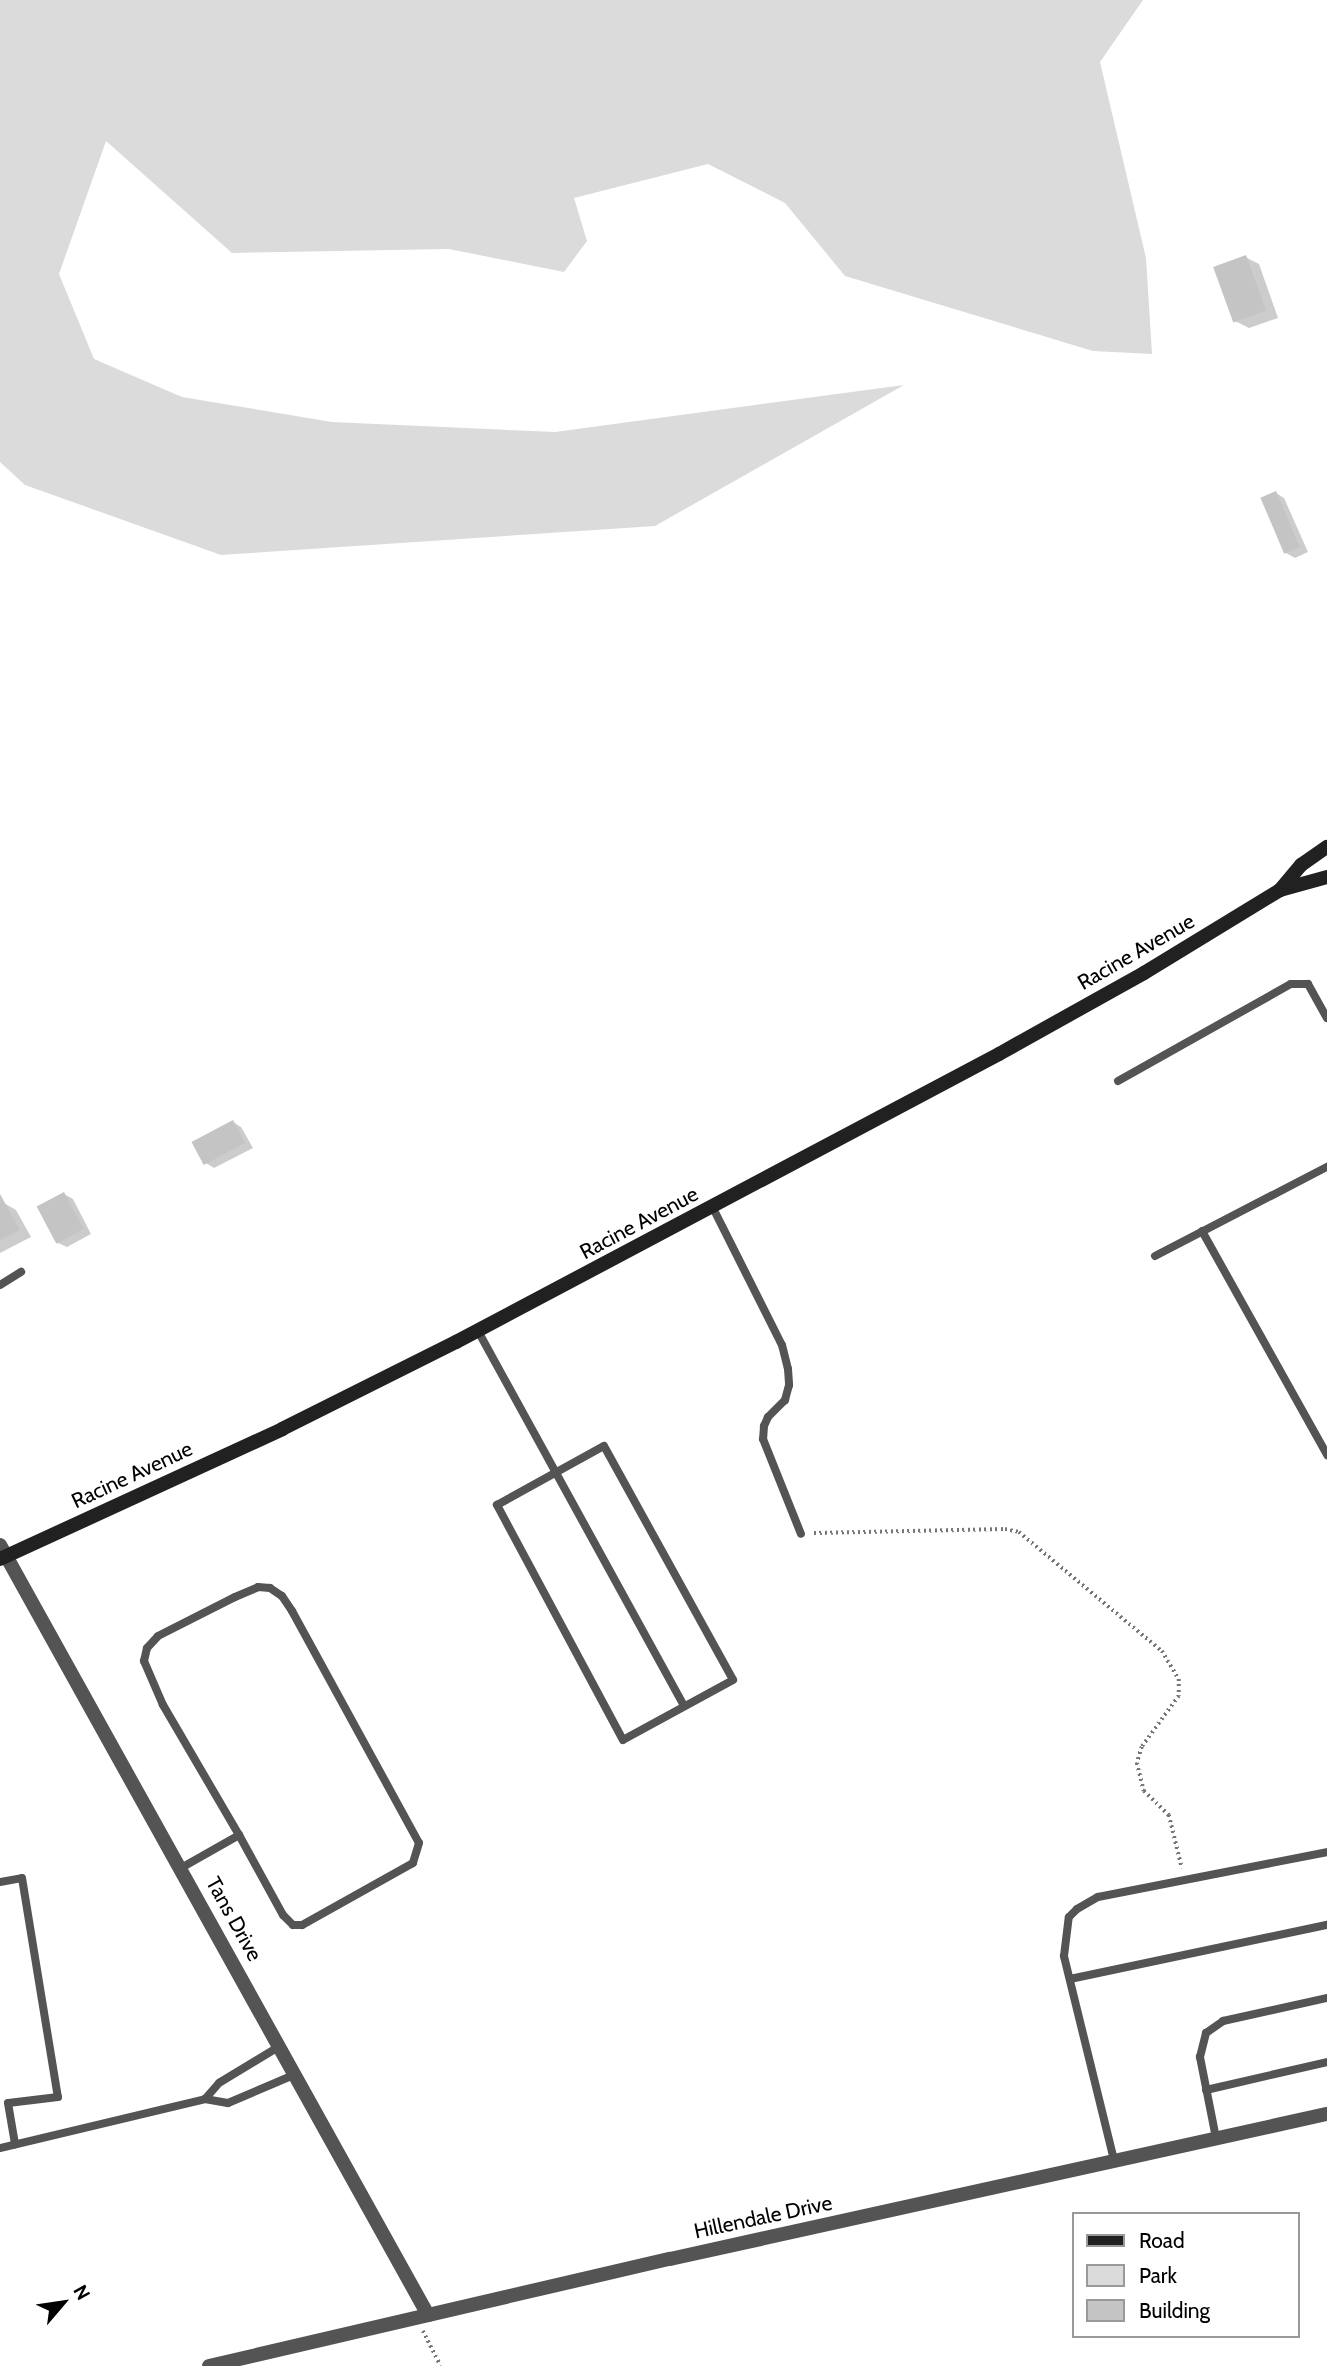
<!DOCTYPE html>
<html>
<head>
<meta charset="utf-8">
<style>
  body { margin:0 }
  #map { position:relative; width:1327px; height:2366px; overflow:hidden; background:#fff; font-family:Cabin,sans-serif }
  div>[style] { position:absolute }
  .green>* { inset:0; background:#dbdbdb }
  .shadow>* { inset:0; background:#0003 }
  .building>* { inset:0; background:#c4c4c4; transform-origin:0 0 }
  .path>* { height:3.5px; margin-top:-1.75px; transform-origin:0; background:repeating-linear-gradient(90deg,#767676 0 2px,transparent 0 5.5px) }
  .lane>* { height:8px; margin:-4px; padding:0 4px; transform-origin:4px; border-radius:4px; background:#545454 }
  .street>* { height:14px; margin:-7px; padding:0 7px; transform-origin:7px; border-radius:7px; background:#545454 }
  .secondary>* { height:14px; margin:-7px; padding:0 7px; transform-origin:7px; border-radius:7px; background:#212121 }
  span { translate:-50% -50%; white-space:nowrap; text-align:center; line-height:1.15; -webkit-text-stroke:5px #fff; paint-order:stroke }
  .street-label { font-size:21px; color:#000 }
  .legend { position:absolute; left:1072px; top:2212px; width:228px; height:126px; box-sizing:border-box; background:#fff; border:2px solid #999; margin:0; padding:9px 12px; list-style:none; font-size:21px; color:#000 }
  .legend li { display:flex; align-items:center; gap:14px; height:35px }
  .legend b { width:35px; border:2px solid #999 }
  .north { position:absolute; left:28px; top:2268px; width:70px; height:70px; -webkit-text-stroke:5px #fff; paint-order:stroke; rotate:61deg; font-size:19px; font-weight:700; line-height:28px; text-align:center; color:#000 }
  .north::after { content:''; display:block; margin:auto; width:24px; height:32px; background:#000; clip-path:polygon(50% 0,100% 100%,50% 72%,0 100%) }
</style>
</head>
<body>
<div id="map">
  <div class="green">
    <i style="clip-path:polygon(0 0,1143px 0,1100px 62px,1146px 258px,1152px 354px,1093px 351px,845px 276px,785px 203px,708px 164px,574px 198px,587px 241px,564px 272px,449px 249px,232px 253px,106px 141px,59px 274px,94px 359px,182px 397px,332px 422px,555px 432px,904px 385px,655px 526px,221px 555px,25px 485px,0 462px)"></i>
  </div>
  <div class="shadow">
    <i style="clip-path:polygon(1245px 257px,1259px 264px,1278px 318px,1249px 328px,1235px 321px)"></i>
    <i style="clip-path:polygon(1276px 493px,1284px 498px,1308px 552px,1295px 558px,1286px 553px)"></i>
    <i style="clip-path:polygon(233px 1122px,241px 1127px,253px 1148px,214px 1168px,206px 1163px)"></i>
    <i style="clip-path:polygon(64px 1194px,73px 1199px,91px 1234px,67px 1247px,58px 1243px)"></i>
    <i style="clip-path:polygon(4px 1203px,16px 1210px,31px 1237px,0 1253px,0 1205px)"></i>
  </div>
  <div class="building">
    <i style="left:1246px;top:255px;width:59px;height:35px;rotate:70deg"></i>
    <i style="left:1276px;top:491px;width:61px;height:17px;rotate:67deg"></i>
    <i style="left:233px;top:1120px;width:26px;height:47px;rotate:62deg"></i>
    <i style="left:64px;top:1192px;width:42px;height:31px;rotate:62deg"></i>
    <i style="clip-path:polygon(0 1194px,20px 1230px,0 1240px)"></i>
  </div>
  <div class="path">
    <i style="left:814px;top:1533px;width:191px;rotate:-1.2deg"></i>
    <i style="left:1005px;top:1529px;width:14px;rotate:12deg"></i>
    <i style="left:1019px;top:1532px;width:186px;rotate:39.8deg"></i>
    <i style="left:1162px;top:1651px;width:33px;rotate:59deg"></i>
    <i style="left:1179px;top:1679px;width:17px;rotate:90deg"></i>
    <i style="left:1179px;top:1696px;width:63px;rotate:126deg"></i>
    <i style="left:1142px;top:1747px;width:17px;rotate:107deg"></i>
    <i style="left:1137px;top:1763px;width:29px;rotate:76deg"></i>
    <i style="left:1144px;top:1791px;width:35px;rotate:44deg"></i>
    <i style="left:1169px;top:1815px;width:55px;rotate:76.2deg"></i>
    <i style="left:423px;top:2331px;width:39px;rotate:63deg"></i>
  </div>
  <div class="lane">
    <i style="left:1118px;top:1081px;width:198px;rotate:-29.3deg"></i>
    <i style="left:1291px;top:984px;width:17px"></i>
    <i style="left:1308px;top:984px;width:39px;rotate:61deg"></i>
    <i style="left:713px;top:1208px;width:153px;rotate:63.3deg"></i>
    <i style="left:782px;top:1345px;width:25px;rotate:76deg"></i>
    <i style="left:788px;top:1369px;width:16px;rotate:86deg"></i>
    <i style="left:789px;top:1385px;width:16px;rotate:105deg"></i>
    <i style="left:785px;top:1400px;width:24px;rotate:135deg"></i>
    <i style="left:768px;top:1417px;width:10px;rotate:114deg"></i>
    <i style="left:764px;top:1426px;width:13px;rotate:94deg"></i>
    <i style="left:763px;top:1439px;width:102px;rotate:68.2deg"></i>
    <i style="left:1202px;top:1231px;width:257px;rotate:60.8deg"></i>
    <i style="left:1155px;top:1256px;width:194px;rotate:-27.4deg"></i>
    <i style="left:0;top:1285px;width:25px;rotate:-32deg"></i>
    <i style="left:478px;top:1331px;width:428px;rotate:61.2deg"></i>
    <i style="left:604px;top:1446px;width:267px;rotate:61.1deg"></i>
    <i style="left:733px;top:1680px;width:125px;rotate:151.4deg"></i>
    <i style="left:623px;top:1740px;width:267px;rotate:-118.2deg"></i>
    <i style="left:497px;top:1505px;width:122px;rotate:-28.9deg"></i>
    <i style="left:181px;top:1868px;width:67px;rotate:-29.6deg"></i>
    <i style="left:239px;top:1835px;width:151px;rotate:-120.3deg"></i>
    <i style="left:163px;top:1705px;width:48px;rotate:-113.4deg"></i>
    <i style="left:144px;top:1661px;width:13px;rotate:-77deg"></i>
    <i style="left:147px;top:1648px;width:16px;rotate:-47deg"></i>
    <i style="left:158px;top:1636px;width:86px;rotate:-26.9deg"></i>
    <i style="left:235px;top:1597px;width:25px;rotate:-23deg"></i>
    <i style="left:258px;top:1587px;width:12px;rotate:5deg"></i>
    <i style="left:270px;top:1588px;width:14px;rotate:34deg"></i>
    <i style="left:282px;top:1596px;width:18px;rotate:56deg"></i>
    <i style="left:292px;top:1611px;width:264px;rotate:61.3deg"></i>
    <i style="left:419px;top:1843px;width:21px;rotate:107deg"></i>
    <i style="left:413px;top:1863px;width:127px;rotate:150.8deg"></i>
    <i style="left:302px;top:1925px;width:9px;rotate:180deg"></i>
    <i style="left:293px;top:1925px;width:14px;rotate:-135deg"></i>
    <i style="left:283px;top:1915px;width:91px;rotate:-118.8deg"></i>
    <i style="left:0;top:1882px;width:22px;rotate:-10deg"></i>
    <i style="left:22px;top:1878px;width:222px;rotate:80.7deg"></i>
    <i style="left:58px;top:2097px;width:50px;rotate:173.2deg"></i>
    <i style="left:8px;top:2103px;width:42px;rotate:80.3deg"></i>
    <i style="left:1070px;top:1979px;width:263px;rotate:-11.9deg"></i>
    <i style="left:280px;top:2046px;width:71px;rotate:148.8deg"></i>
    <i style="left:219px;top:2083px;width:21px;rotate:131deg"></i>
    <i style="left:205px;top:2099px;width:23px;rotate:10deg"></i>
    <i style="left:228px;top:2103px;width:74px;rotate:-23.1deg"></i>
    <i style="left:1206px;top:2090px;width:124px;rotate:-13deg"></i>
    <i style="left:1216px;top:2138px;width:83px;rotate:-101.2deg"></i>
    <i style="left:1200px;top:2057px;width:25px;rotate:-76deg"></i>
    <i style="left:1206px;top:2033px;width:21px;rotate:-35deg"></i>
    <i style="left:1223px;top:2021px;width:107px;rotate:-12.5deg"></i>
    <i style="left:0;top:2148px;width:211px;rotate:-13.4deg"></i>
    <i style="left:1114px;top:2160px;width:210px;rotate:-103.8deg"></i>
    <i style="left:1064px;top:1956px;width:39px;rotate:-83deg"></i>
    <i style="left:1069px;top:1917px;width:11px;rotate:-45deg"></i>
    <i style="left:1077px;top:1909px;width:24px;rotate:-30deg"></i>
    <i style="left:1098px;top:1897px;width:233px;rotate:-11.1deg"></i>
  </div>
  <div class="street">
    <i style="left:0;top:1545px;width:881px;rotate:60.93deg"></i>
    <i style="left:209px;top:2366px;width:473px;rotate:-13.1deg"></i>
    <i style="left:670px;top:2259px;width:673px;rotate:-12.45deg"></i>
  </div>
  <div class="secondary">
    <i style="left:1280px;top:890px;width:49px;rotate:-15.5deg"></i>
    <i style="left:0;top:1559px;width:311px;rotate:-24.7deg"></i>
    <i style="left:282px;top:1429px;width:195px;rotate:-26.6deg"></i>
    <i style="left:456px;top:1342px;width:615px;rotate:-27.94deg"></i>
    <i style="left:999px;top:1054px;width:166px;rotate:-29.2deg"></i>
    <i style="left:1144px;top:973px;width:159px;rotate:-31.4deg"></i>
    <i style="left:1280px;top:890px;width:33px;rotate:-50deg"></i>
    <i style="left:1301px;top:865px;width:32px;rotate:-35deg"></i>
  </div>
  <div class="street-label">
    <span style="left:1136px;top:952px;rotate:-30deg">Racine Avenue</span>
    <span style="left:639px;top:1223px;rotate:-28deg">Racine Avenue</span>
    <span style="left:132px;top:1475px;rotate:-25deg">Racine Avenue</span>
    <span style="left:234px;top:1919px;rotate:61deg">Tans Drive</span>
    <span style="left:763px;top:2217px;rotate:-12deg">Hillendale Drive</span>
  </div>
  <ul class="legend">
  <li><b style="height:9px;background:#212121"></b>Road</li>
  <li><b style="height:19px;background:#dbdbdb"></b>Park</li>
  <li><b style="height:19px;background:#c4c4c4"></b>Building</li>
  </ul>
  <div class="north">N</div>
</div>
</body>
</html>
